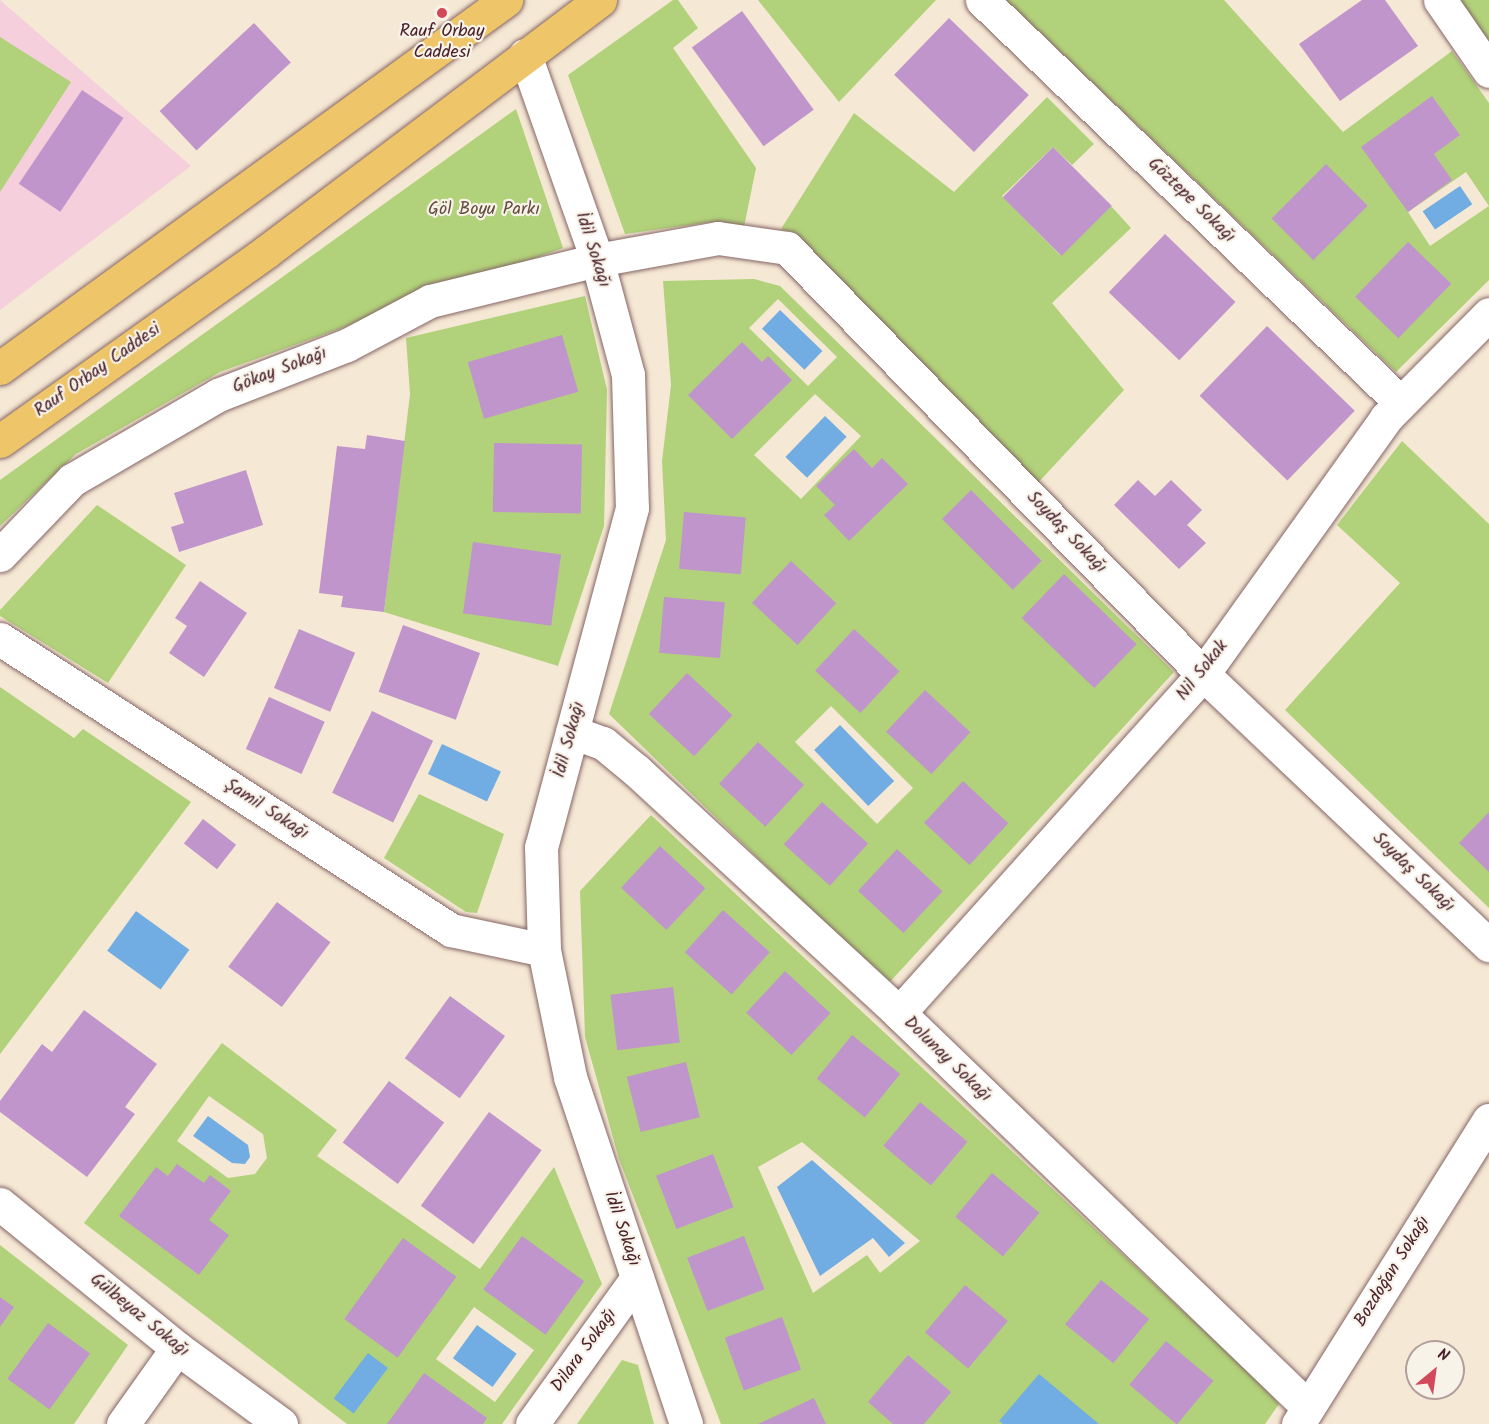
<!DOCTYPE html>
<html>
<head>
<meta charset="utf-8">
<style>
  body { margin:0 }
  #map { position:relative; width:1489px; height:1424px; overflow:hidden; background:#f5e8d4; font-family:Kalam,sans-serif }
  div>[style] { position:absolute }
  .built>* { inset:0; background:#f5cfdb }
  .green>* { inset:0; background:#b1d27a }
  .water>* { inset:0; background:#71ade2; transform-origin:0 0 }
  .building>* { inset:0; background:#c095cb; transform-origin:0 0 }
  .roads { filter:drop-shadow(0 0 2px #866566) drop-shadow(0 0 2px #866566) }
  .minor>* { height:33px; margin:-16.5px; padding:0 16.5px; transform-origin:16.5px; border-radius:16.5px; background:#fff }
  .major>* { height:33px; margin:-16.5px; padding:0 16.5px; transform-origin:16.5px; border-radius:16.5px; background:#eec569 }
  .dots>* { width:16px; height:16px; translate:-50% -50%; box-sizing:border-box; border:3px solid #f7f3e8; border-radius:50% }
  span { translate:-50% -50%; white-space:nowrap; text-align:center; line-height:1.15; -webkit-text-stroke:4.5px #f7f3e8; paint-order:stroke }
  .poi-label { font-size:18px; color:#4a1f2b }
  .street-label { font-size:18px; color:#4a1f2b }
  .park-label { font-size:18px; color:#644c3f }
  .north { position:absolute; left:1405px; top:1340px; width:60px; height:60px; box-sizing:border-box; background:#f7f3e8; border:2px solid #b29e9c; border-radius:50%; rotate:29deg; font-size:16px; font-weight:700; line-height:24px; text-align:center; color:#4a1f2b }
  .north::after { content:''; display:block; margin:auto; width:21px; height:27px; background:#d1495b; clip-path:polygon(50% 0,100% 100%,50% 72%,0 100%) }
</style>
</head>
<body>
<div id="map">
  <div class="built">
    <i style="clip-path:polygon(0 0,191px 166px,0 310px)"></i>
  </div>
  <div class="green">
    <i style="clip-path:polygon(673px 0,678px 0,698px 28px,673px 48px,756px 168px,744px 227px,712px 222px,625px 234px,568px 75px)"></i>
    <i style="clip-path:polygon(758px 0,936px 0,839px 102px)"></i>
    <i style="clip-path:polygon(evenodd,1006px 0,1224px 0,1343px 132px,1452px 51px,1489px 103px,1489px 280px,1396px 372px,1006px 0,1466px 172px,1489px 206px,1430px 246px,1408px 212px,1466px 172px)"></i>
    <i style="clip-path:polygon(1455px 0,1489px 0,1489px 50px)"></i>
    <i style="clip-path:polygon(0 37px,71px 82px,0 192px)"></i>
    <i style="clip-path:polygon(1047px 97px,1094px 144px,1072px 165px,1053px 147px,1002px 196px,1060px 255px,1111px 206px,1131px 228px,1052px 303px,1124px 390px,1036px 485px,798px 237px,781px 229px,854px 113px,954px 192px)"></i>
    <i style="clip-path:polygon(516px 109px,563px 248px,220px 372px,76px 454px,0 526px,0 480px)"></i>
    <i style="clip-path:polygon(evenodd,754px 279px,780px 286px,1174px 672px,888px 984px,609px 714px,666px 540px,662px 461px,671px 385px,663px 281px,754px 279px,778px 299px,837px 357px,808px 386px,749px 328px,778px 299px,754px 279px,815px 394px,861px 436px,801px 499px,754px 455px,815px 394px,754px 279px,831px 706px,913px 788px,877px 824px,795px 742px,831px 706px)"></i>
    <i style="clip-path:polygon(585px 296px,607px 390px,604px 526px,558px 666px,384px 612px,410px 394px,406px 338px)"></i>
    <i style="clip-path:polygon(1402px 441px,1489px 524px,1489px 908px,1285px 710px,1400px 583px,1337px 525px)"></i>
    <i style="clip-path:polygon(97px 505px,186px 565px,108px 683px,0 616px,0 610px)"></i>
    <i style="clip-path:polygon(0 687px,74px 738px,83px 729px,191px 802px,0 1054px)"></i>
    <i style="clip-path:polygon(419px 794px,504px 834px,477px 913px,466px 912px,384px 858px)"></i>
    <i style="clip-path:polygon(evenodd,651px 815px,1252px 1375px,1279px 1404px,1265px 1424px,721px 1424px,619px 1159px,585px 1037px,580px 891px,651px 815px,802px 1142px,920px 1241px,880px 1273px,867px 1255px,813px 1293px,758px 1167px,802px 1142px)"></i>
    <i style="clip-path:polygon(evenodd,222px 1043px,337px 1130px,317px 1156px,480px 1269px,554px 1167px,602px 1284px,502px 1424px,347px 1424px,84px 1223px,222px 1043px,209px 1096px,263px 1134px,267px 1158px,255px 1174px,228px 1178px,177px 1141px,209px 1096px,222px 1043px,474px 1307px,534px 1350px,495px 1402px,436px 1359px,474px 1307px)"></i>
    <i style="clip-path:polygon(0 1245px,128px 1345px,74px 1424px,0 1424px)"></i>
    <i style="clip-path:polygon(622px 1360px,638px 1365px,654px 1424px,577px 1424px)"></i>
  </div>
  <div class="water">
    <i style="left:1460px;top:186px;width:22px;height:45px;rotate:56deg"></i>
    <i style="left:780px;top:310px;width:59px;height:26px;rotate:44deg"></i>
    <i style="left:825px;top:416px;width:30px;height:57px;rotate:44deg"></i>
    <i style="left:840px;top:725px;width:78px;height:36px;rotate:46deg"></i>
    <i style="left:442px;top:744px;width:65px;height:33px;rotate:25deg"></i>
    <i style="left:136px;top:911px;width:66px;height:49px;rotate:36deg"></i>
    <i style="clip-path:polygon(208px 1116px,248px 1145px,250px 1157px,245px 1164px,232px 1163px,193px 1136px)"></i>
    <i style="clip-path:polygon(812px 1160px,905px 1243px,889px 1257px,873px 1238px,820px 1276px,777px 1187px)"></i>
    <i style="left:477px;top:1325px;width:49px;height:41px;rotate:36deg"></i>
    <i style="left:368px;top:1353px;width:25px;height:57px;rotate:37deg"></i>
    <i style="clip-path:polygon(1039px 1374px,1099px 1424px,1003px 1424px,999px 1421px)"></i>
  </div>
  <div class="building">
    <i style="clip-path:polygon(1362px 0,1385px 0,1418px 46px,1340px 101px,1299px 44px)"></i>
    <i style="left:742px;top:11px;width:122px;height:62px;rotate:54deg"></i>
    <i style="left:949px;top:18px;width:111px;height:79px;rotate:44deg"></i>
    <i style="left:254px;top:23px;width:54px;height:129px;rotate:47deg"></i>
    <i style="left:82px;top:90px;width:50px;height:113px;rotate:34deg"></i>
    <i style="clip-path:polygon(1432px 96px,1460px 135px,1434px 154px,1452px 180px,1408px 212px,1361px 147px)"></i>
    <i style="left:1053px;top:147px;width:83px;height:71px;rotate:45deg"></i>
    <i style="left:1326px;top:164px;width:59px;height:77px;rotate:45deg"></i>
    <i style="left:1165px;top:234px;width:98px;height:81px;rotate:44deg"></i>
    <i style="left:1408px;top:242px;width:60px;height:76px;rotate:44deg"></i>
    <i style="left:1267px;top:326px;width:122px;height:97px;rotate:44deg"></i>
    <i style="left:562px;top:335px;width:59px;height:98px;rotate:74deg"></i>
    <i style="clip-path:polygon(742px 342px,762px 362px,768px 356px,792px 380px,732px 439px,688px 395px)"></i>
    <i style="clip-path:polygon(367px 435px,405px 441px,384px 612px,341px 607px,343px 596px,319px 593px,337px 446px,365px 449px)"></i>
    <i style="left:494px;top:443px;width:88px;height:69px;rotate:1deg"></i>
    <i style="clip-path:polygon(854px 449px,872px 468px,882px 458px,908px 484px,849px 541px,824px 515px,835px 505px,816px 486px)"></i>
    <i style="clip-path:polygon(246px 470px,263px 525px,179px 552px,171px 527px,184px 523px,174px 493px)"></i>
    <i style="clip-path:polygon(1138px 480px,1155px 496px,1171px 480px,1202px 510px,1187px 525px,1206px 543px,1179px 569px,1114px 505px)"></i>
    <i style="left:971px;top:490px;width:100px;height:41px;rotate:45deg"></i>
    <i style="left:684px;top:512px;width:62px;height:57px;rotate:5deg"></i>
    <i style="left:473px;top:542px;width:89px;height:72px;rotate:8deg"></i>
    <i style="left:791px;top:561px;width:62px;height:57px;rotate:43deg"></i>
    <i style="left:1064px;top:574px;width:101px;height:61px;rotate:44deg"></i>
    <i style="clip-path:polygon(200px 581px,247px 613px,204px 677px,169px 653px,187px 626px,175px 618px)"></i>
    <i style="left:664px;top:597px;width:61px;height:56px;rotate:5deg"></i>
    <i style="left:403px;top:625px;width:82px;height:71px;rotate:20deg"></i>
    <i style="left:299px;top:629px;width:61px;height:64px;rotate:23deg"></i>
    <i style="left:854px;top:629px;width:62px;height:57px;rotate:43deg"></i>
    <i style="left:687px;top:673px;width:62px;height:56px;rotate:43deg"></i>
    <i style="left:925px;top:690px;width:62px;height:57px;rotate:43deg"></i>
    <i style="left:269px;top:697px;width:61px;height:57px;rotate:24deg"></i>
    <i style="left:372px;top:711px;width:68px;height:91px;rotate:26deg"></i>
    <i style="left:758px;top:742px;width:63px;height:57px;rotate:43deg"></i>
    <i style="left:963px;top:781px;width:62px;height:57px;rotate:43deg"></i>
    <i style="left:822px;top:802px;width:62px;height:57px;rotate:42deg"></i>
    <i style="clip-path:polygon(1489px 812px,1489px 872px,1459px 843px)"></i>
    <i style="left:203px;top:819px;width:42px;height:31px;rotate:38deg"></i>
    <i style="left:660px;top:846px;width:62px;height:57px;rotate:43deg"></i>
    <i style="left:897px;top:849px;width:62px;height:57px;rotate:43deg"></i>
    <i style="left:277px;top:902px;width:67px;height:81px;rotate:37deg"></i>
    <i style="left:723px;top:910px;width:63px;height:57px;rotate:42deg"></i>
    <i style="left:785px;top:971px;width:62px;height:57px;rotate:43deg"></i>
    <i style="left:673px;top:987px;width:56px;height:63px;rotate:83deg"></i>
    <i style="left:450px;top:996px;width:68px;height:77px;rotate:36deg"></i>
    <i style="clip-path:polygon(84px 1010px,157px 1064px,125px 1107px,135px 1114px,87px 1177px,0 1112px,0 1101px,42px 1044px,52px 1052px)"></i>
    <i style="left:852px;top:1035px;width:62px;height:56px;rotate:39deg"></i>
    <i style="left:686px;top:1062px;width:57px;height:61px;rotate:76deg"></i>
    <i style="left:389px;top:1081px;width:69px;height:77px;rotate:37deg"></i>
    <i style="left:920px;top:1102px;width:62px;height:57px;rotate:40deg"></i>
    <i style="left:489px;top:1112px;width:65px;height:116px;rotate:36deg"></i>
    <i style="left:713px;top:1154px;width:57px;height:61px;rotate:69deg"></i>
    <i style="clip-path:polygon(177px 1164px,204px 1183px,210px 1175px,231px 1191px,209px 1220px,229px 1235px,199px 1275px,119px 1216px,156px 1167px,168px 1176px)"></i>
    <i style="left:992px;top:1173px;width:62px;height:57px;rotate:40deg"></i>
    <i style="left:522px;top:1236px;width:77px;height:66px;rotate:36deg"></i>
    <i style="left:744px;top:1236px;width:57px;height:61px;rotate:69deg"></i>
    <i style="left:403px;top:1238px;width:66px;height:100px;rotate:36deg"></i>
    <i style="left:1101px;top:1280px;width:62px;height:57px;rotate:39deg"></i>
    <i style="left:965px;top:1285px;width:56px;height:62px;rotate:40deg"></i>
    <i style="clip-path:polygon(0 1297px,14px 1307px,0 1327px)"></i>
    <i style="left:782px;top:1317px;width:56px;height:61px;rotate:70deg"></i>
    <i style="left:48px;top:1323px;width:52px;height:69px;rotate:36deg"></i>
    <i style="left:1166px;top:1341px;width:62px;height:57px;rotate:40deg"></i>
    <i style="clip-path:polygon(908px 1355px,951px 1392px,924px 1424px,893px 1424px,868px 1402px)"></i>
    <i style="clip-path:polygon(424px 1373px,487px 1418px,483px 1424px,387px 1424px)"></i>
    <i style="clip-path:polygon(814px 1398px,826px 1424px,758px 1424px)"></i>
  </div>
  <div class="roads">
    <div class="minor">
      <i style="left:982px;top:0;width:581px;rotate:43.88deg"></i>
      <i style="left:1440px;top:0;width:86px;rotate:55.4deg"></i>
      <i style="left:525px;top:55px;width:217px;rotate:70.6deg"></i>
      <i style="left:597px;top:260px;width:119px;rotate:74.9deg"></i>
      <i style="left:628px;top:375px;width:133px;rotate:88.3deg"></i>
      <i style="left:632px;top:508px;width:351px;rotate:105deg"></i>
      <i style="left:541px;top:847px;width:103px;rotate:88.3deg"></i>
      <i style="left:544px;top:950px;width:130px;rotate:78.4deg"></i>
      <i style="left:570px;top:1077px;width:366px;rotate:71.5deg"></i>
      <i style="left:0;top:555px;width:104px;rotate:-46.2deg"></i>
      <i style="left:72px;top:480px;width:169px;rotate:-30.2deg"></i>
      <i style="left:218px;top:395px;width:138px;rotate:-21.2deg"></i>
      <i style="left:347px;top:345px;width:94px;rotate:-27.9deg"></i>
      <i style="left:430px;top:301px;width:172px;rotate:-13.8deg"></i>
      <i style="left:597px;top:260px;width:123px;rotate:-10.3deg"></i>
      <i style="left:718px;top:238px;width:70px;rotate:8.2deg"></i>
      <i style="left:787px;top:248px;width:595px;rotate:45.68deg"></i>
      <i style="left:1203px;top:674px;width:394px;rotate:43.5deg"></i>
      <i style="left:0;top:639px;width:537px;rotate:32.83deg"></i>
      <i style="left:451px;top:930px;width:95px;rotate:12.1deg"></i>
      <i style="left:572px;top:732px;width:33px;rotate:20deg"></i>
      <i style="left:603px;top:743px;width:44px;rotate:39.5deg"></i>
      <i style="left:637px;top:771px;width:357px;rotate:42.7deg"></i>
      <i style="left:899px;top:1013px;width:568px;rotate:43.93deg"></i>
      <i style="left:899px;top:1013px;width:455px;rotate:-48.1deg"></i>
      <i style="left:1203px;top:674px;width:315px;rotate:-54.4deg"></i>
      <i style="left:1386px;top:418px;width:146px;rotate:-45.3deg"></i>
      <i style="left:0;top:1204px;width:228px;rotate:39.1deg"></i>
      <i style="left:177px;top:1348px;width:129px;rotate:36.2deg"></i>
      <i style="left:123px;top:1424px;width:93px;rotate:-54.6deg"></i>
      <i style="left:532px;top:1424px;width:180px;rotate:-54.3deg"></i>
      <i style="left:1298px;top:1424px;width:359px;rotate:-57.9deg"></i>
    </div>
    <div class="major">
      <i style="left:0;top:368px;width:626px;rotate:-36.03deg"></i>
      <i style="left:0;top:441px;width:328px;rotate:-35.4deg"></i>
      <i style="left:267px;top:251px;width:417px;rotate:-37deg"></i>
    </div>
  </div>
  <div class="dots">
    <i style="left:442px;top:13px;background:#d1495b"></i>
  </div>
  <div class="poi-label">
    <span style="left:442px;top:43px">Rauf Orbay<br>Caddesi</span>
  </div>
  <div class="street-label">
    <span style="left:1191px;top:201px;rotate:44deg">Göztepe Sokağı</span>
    <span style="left:592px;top:250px;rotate:72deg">İdil Sokağı</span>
    <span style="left:98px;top:371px;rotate:-35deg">Rauf Orbay Caddesi</span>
    <span style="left:280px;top:371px;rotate:-21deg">Gökay Sokağı</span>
    <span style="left:1066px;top:533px;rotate:46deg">Soydaş Sokağı</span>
    <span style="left:1203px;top:671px;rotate:-52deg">Nil Sokak</span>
    <span style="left:570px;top:740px;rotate:-75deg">İdil Sokağı</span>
    <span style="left:266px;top:810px;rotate:33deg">Şamil Sokağı</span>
    <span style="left:1413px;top:873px;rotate:44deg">Soydaş Sokağı</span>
    <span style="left:947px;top:1060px;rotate:44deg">Dolunay Sokağı</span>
    <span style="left:621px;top:1229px;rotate:71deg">İdil Sokağı</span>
    <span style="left:1393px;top:1272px;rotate:-58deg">Bozdoğan Sokağı</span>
    <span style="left:139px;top:1316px;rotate:39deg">Gülbeyaz Sokağı</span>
    <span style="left:585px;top:1351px;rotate:-54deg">Dilara Sokağı</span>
  </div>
  <div class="park-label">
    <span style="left:484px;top:210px">Göl Boyu Parkı</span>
  </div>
  <div class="north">N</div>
</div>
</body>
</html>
